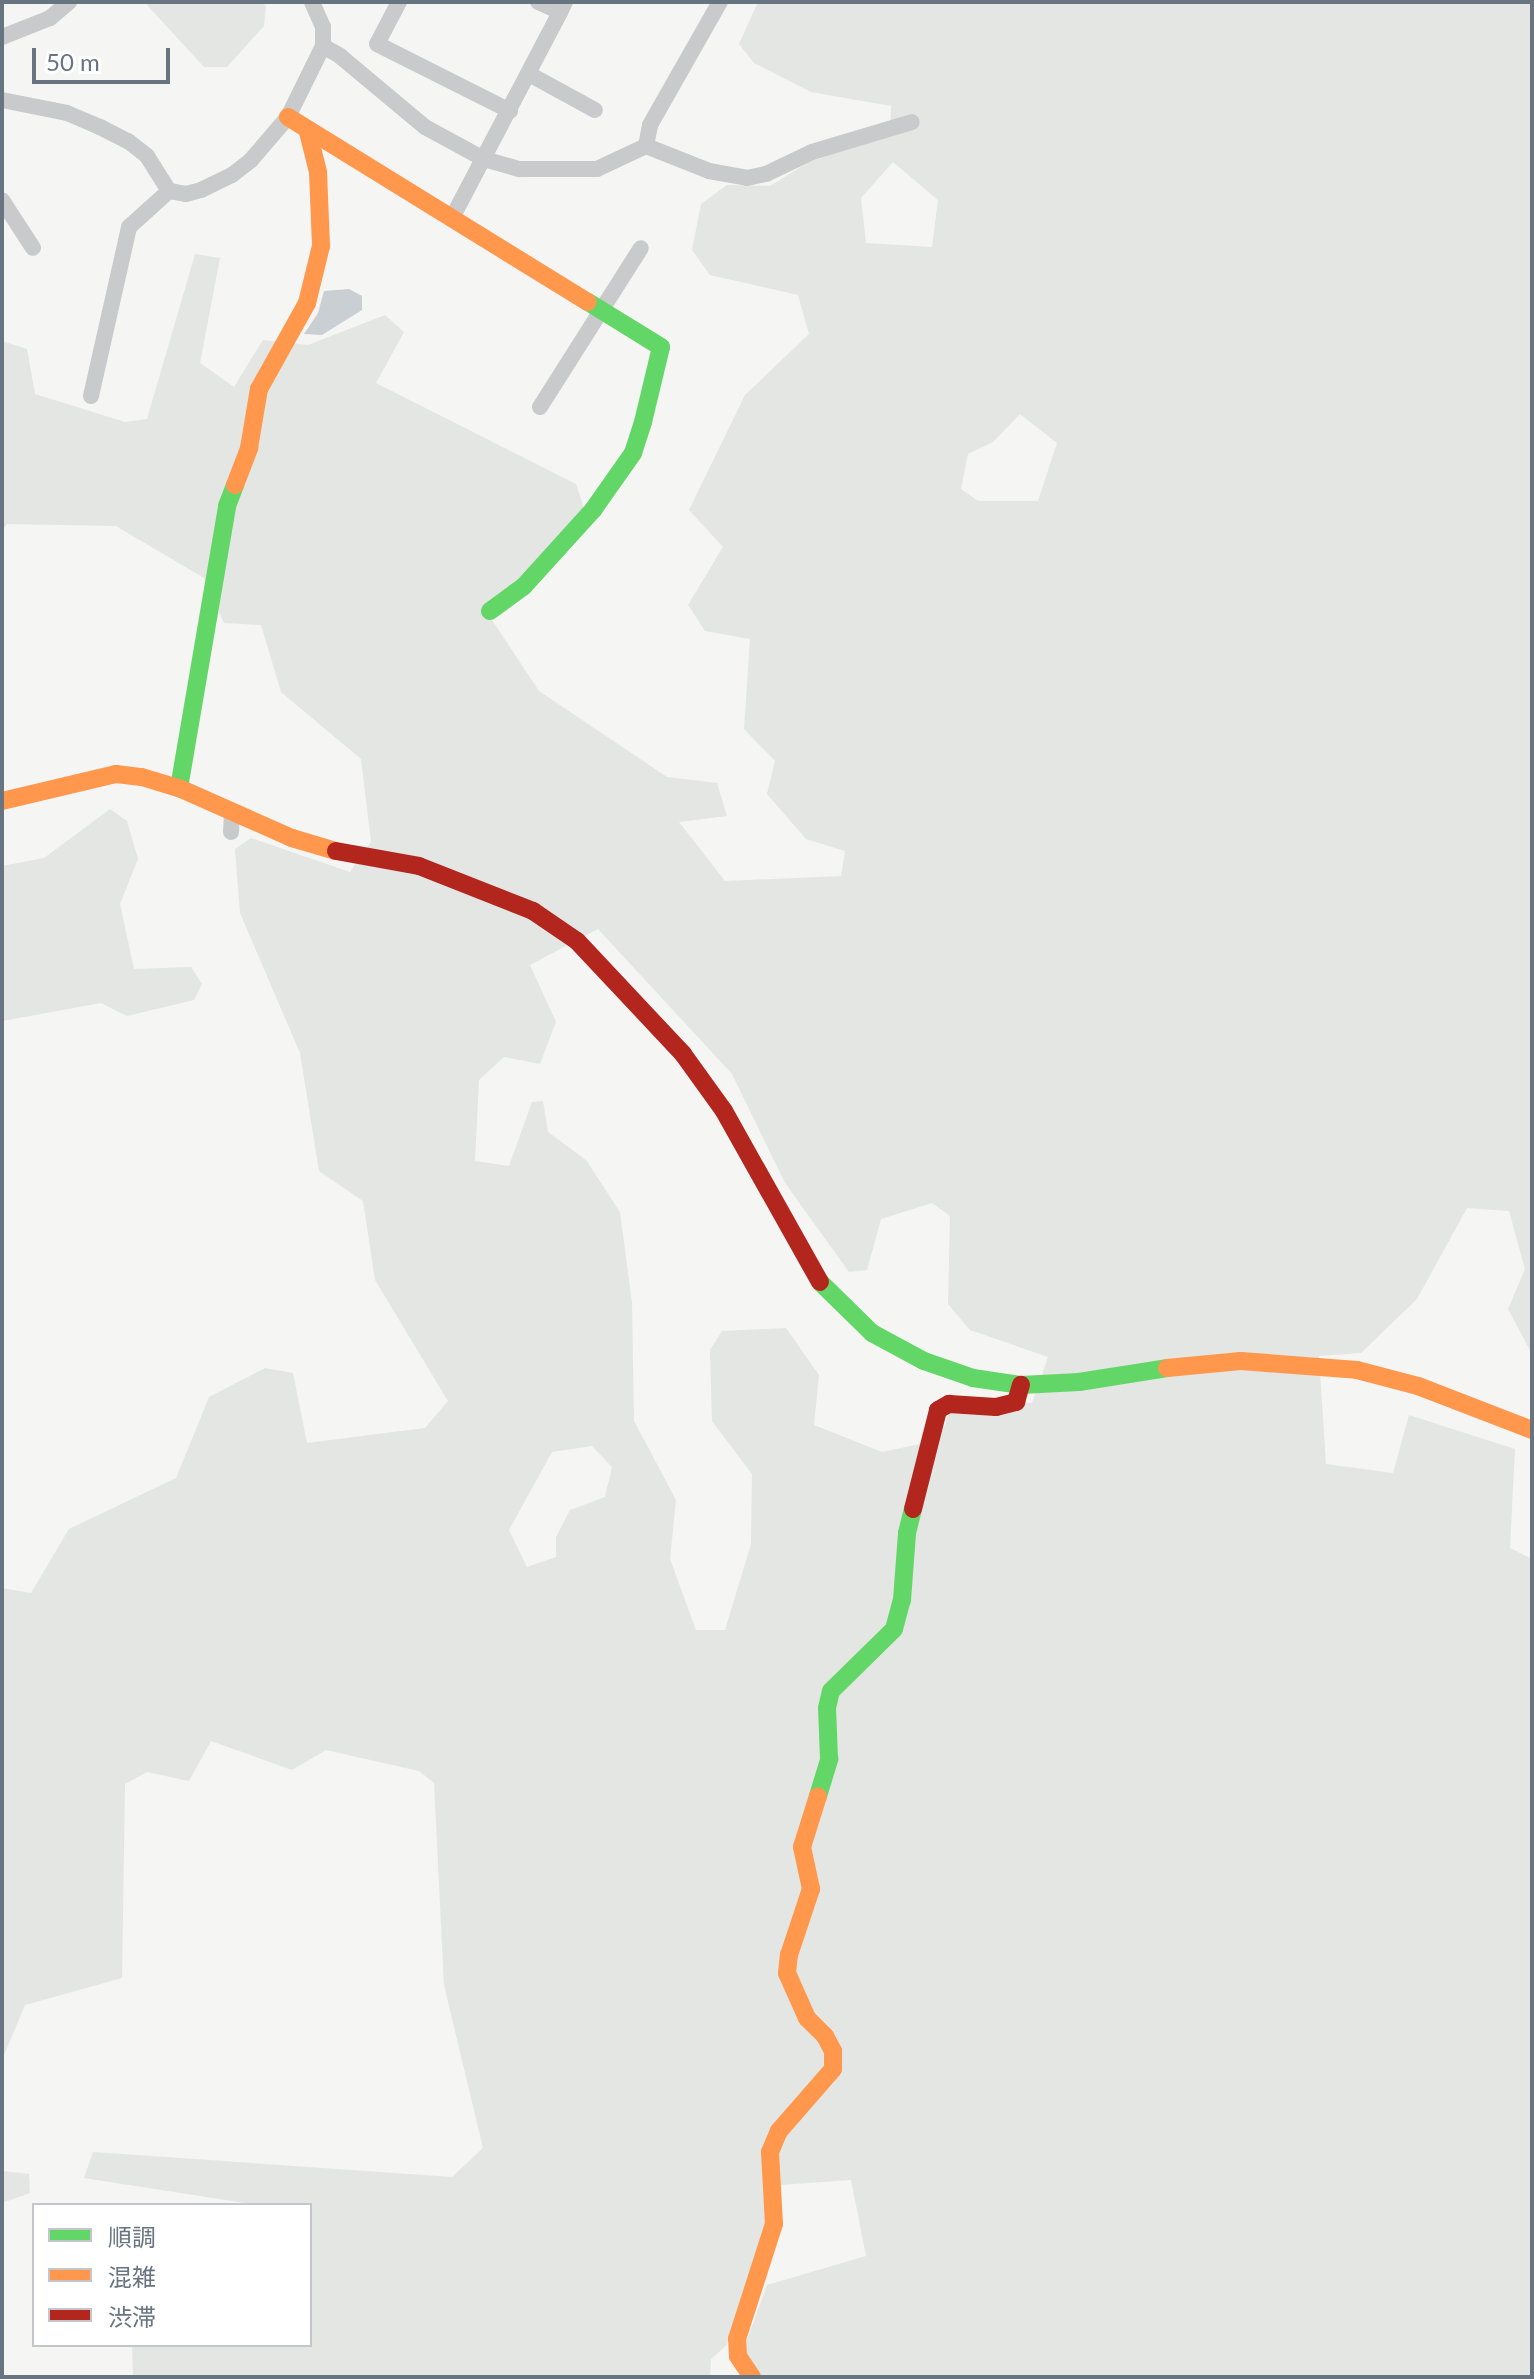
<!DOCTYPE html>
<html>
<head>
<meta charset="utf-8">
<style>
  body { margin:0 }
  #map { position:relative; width:1534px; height:2379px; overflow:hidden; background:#f5f5f4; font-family:Lato,"Noto Sans JP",sans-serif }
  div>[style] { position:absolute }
  .green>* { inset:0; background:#e3e6e2 }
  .water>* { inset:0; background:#c9cfd2 }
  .street>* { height:16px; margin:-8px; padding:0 8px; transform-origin:8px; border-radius:8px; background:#c9cacb }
  .fast>* { height:18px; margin:-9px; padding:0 9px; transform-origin:9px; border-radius:9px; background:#63d668 }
  .slow>* { height:18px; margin:-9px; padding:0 9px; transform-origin:9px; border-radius:9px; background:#ff974d }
  .jam>* { height:18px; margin:-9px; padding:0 9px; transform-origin:9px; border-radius:9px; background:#b3261e }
  span { translate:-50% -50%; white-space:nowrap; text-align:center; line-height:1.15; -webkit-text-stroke:8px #fff; paint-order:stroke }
  .frame { position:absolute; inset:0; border:4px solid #687480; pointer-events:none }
  .legend { position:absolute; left:32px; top:2203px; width:280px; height:144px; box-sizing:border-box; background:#fff; border:2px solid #c3c7cc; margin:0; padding:10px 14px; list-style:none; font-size:24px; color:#687480 }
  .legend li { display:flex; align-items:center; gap:16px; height:40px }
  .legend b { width:40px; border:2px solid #c3c7cc }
  .scale { position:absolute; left:32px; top:48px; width:138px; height:36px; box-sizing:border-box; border:4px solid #687480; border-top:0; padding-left:10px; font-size:24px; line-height:28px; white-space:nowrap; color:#687480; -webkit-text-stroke:6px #fff; paint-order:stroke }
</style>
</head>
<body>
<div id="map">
  <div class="green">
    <i style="clip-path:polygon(150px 2px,262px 2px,266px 6px,264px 26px,227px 67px,204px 67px,147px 5px)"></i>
    <i style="clip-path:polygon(evenodd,758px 2px,1532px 2px,1532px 1354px,1508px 1309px,1525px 1269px,1509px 1211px,1467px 1208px,1417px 1299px,1361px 1353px,1319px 1356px,1326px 1464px,1393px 1473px,1409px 1415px,1515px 1449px,1510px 1548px,1532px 1559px,1532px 2377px,746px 2377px,738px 2365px,767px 2285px,866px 2256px,851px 2180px,765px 2186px,766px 2225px,727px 2345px,711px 2359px,710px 2377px,133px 2377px,132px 2345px,310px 2345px,310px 2205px,257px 2205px,84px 2178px,93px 2152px,452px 2177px,483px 2148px,444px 1985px,434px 1783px,419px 1771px,326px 1750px,292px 1770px,211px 1741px,189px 1781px,147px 1772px,125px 1784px,122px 1978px,25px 2005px,2px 2060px,2px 1588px,31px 1593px,69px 1529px,176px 1478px,209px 1397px,265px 1368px,293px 1373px,307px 1443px,425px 1428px,448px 1401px,375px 1280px,363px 1201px,319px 1171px,300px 1053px,240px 913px,235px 849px,251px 838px,350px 872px,371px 842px,361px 759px,281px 692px,261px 625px,224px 623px,204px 578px,116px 526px,7px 524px,2px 531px,2px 341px,27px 349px,35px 394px,125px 422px,147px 419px,195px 254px,220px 258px,200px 363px,234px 387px,263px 340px,308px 345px,385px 315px,404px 332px,376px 383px,576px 484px,585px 511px,490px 617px,539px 691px,667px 777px,717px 783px,727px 816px,679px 822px,725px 881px,841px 876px,845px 851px,806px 839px,767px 794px,775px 761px,744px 729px,750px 639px,705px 631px,688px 605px,723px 547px,689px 510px,745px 395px,809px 334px,798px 295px,710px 275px,692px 250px,701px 204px,727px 185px,770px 186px,809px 162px,890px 134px,891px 106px,811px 92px,754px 63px,739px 44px,758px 2px,893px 162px,938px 200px,932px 247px,866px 243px,861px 198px,893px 162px,758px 2px,1020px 414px,1057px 443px,1038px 501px,978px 501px,961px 489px,968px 454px,993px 442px,1020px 414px,758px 2px,598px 929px,732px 1074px,785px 1183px,849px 1272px,867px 1270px,881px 1219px,932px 1203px,950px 1216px,948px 1304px,970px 1330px,1048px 1357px,1032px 1403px,953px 1402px,939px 1440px,882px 1452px,814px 1425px,819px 1375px,786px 1328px,722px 1331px,710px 1350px,712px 1421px,752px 1474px,751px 1544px,725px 1630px,696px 1630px,670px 1559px,676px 1500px,634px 1421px,632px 1303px,620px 1212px,586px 1160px,548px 1132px,543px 1101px,532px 1102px,509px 1166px,475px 1161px,479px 1080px,504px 1057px,540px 1064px,556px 1022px,530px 965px,598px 929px,758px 2px,592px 1446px,612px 1467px,605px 1497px,570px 1510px,556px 1537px,556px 1557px,527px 1567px,509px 1530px,552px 1452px,592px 1446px)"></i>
    <i style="clip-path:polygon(110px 809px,127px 821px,138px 859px,120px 904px,134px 969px,191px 967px,202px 984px,194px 1000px,127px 1016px,101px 1003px,2px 1021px,2px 866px,44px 858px)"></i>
    <i style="clip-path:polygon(2px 2171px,29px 2174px,30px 2193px,2px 2203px)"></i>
  </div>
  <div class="water">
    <i style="clip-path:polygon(349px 289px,362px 296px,362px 310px,322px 335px,304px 334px,318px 313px,324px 291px)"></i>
  </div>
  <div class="street">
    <i style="left:399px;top:2px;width:47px;rotate:117.6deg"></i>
    <i style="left:377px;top:44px;width:149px;rotate:26.7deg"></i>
    <i style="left:538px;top:2px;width:24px;rotate:24deg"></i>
    <i style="left:560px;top:12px;width:11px;rotate:-63deg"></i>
    <i style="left:2px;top:37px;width:52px;rotate:-21.6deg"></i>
    <i style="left:50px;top:18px;width:25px;rotate:-40deg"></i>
    <i style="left:323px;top:46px;width:20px;rotate:30deg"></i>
    <i style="left:340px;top:56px;width:111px;rotate:39.9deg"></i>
    <i style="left:425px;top:127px;width:67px;rotate:28.5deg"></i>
    <i style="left:484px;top:159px;width:37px;rotate:16deg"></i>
    <i style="left:520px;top:169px;width:77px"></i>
    <i style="left:597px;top:169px;width:54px;rotate:-25.1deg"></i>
    <i style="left:646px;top:146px;width:21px;rotate:-79deg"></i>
    <i style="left:650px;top:125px;width:142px;rotate:-60.4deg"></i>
    <i style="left:529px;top:74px;width:75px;rotate:28.6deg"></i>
    <i style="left:2px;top:100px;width:66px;rotate:11.3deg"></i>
    <i style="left:67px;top:113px;width:36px;rotate:23deg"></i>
    <i style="left:100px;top:127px;width:31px;rotate:27deg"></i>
    <i style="left:128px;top:141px;width:24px;rotate:38deg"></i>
    <i style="left:147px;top:156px;width:41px;rotate:57.8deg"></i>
    <i style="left:169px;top:191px;width:17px;rotate:10deg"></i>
    <i style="left:186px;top:194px;width:16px;rotate:-15deg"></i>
    <i style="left:201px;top:190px;width:34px;rotate:-26deg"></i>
    <i style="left:232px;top:175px;width:24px;rotate:-38deg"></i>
    <i style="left:251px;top:160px;width:57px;rotate:-49.3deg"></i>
    <i style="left:288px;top:117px;width:79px;rotate:-63.8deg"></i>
    <i style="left:323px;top:46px;width:19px;rotate:-90deg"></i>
    <i style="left:323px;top:27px;width:27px;rotate:-114deg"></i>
    <i style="left:646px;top:146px;width:68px;rotate:21.6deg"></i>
    <i style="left:709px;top:171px;width:39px;rotate:10deg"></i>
    <i style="left:747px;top:178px;width:19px;rotate:-12deg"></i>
    <i style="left:766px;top:174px;width:51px;rotate:-25.6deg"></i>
    <i style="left:812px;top:152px;width:104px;rotate:-16.7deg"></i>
    <i style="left:2px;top:200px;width:57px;rotate:57.1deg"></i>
    <i style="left:452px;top:218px;width:233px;rotate:-62.3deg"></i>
    <i style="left:91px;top:396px;width:173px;rotate:-77.3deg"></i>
    <i style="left:129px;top:227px;width:54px;rotate:-42deg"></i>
    <i style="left:540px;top:407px;width:188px;rotate:-57.6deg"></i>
    <i style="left:231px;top:832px;width:21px;rotate:-87deg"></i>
  </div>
  <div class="fast">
    <i style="left:490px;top:611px;width:42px;rotate:-36.3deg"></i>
    <i style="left:524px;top:586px;width:103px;rotate:-47.8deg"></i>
    <i style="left:593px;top:510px;width:70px;rotate:-54.9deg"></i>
    <i style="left:633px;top:453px;width:33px;rotate:-72deg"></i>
    <i style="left:643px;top:422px;width:77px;rotate:-76.5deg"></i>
    <i style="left:661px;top:347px;width:86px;rotate:-148.3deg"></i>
    <i style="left:179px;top:788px;width:286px;rotate:-80.3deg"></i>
    <i style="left:227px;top:506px;width:22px;rotate:-69deg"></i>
    <i style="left:820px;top:1282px;width:73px;rotate:44.4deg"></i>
    <i style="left:872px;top:1333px;width:59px;rotate:28.3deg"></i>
    <i style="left:924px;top:1361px;width:52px;rotate:19.1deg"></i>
    <i style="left:973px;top:1378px;width:49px;rotate:8.3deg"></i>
    <i style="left:1021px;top:1385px;width:58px;rotate:-3deg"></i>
    <i style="left:1079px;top:1382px;width:89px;rotate:-9deg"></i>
    <i style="left:818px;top:1796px;width:39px;rotate:-73deg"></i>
    <i style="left:829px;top:1759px;width:51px;rotate:-92.2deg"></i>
    <i style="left:827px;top:1708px;width:17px;rotate:-77deg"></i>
    <i style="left:831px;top:1691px;width:88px;rotate:-44.5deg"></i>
    <i style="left:894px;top:1629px;width:30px;rotate:-75deg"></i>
    <i style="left:902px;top:1600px;width:67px;rotate:-85.7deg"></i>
    <i style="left:907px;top:1533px;width:25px;rotate:-76deg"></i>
  </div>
  <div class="slow">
    <i style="left:288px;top:117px;width:352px;rotate:31.7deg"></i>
    <i style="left:235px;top:485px;width:40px;rotate:-69deg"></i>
    <i style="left:249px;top:448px;width:60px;rotate:-80.4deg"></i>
    <i style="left:259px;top:389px;width:98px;rotate:-60.8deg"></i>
    <i style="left:307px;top:303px;width:59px;rotate:-76.2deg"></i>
    <i style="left:321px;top:246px;width:74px;rotate:-92.3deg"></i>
    <i style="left:318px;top:172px;width:41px;rotate:-104deg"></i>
    <i style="left:2px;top:801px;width:117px;rotate:-13.3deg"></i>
    <i style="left:116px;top:774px;width:26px;rotate:7deg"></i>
    <i style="left:142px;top:777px;width:39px;rotate:17deg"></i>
    <i style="left:179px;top:788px;width:124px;rotate:23.9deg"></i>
    <i style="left:292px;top:838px;width:46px;rotate:16.5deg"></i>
    <i style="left:1167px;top:1368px;width:74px;rotate:-5.4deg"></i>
    <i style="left:1241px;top:1361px;width:116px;rotate:4.4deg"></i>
    <i style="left:1357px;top:1370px;width:63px;rotate:14.7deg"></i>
    <i style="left:1418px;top:1386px;width:122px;rotate:21.1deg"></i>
    <i style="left:752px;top:2377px;width:25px;rotate:-124deg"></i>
    <i style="left:738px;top:2356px;width:17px;rotate:-93deg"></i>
    <i style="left:737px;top:2339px;width:121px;rotate:-72.2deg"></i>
    <i style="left:774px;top:2224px;width:72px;rotate:-93.2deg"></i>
    <i style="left:770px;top:2152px;width:23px;rotate:-67deg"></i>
    <i style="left:779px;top:2131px;width:82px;rotate:-48.9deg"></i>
    <i style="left:833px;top:2069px;width:18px;rotate:-90deg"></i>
    <i style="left:833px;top:2051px;width:17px;rotate:-118deg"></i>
    <i style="left:825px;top:2036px;width:25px;rotate:-135deg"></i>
    <i style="left:807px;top:2018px;width:49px;rotate:-114deg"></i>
    <i style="left:787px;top:1973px;width:18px;rotate:-84deg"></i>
    <i style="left:789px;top:1955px;width:70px;rotate:-71.6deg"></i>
    <i style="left:811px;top:1889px;width:43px;rotate:-102.1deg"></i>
    <i style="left:802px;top:1847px;width:53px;rotate:-72.6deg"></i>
  </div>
  <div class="jam">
    <i style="left:336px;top:851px;width:84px;rotate:10.2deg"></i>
    <i style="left:419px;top:866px;width:123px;rotate:21.5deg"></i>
    <i style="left:533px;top:911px;width:53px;rotate:34.3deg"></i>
    <i style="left:577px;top:941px;width:155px;rotate:46.8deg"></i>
    <i style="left:683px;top:1054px;width:70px;rotate:54.3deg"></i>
    <i style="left:724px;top:1111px;width:196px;rotate:60.7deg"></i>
    <i style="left:913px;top:1509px;width:102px;rotate:-75.8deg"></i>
    <i style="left:938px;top:1410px;width:13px;rotate:-29deg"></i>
    <i style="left:949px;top:1404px;width:47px;rotate:3.7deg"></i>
    <i style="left:996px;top:1407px;width:21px;rotate:-14deg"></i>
    <i style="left:1016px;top:1402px;width:18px;rotate:-74deg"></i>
  </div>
  <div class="frame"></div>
  <ul class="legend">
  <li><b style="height:10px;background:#63d668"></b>順調</li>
  <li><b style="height:10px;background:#ff974d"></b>混雑</li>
  <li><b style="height:10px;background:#b3261e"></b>渋滞</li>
  </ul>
  <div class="scale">50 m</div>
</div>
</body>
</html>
